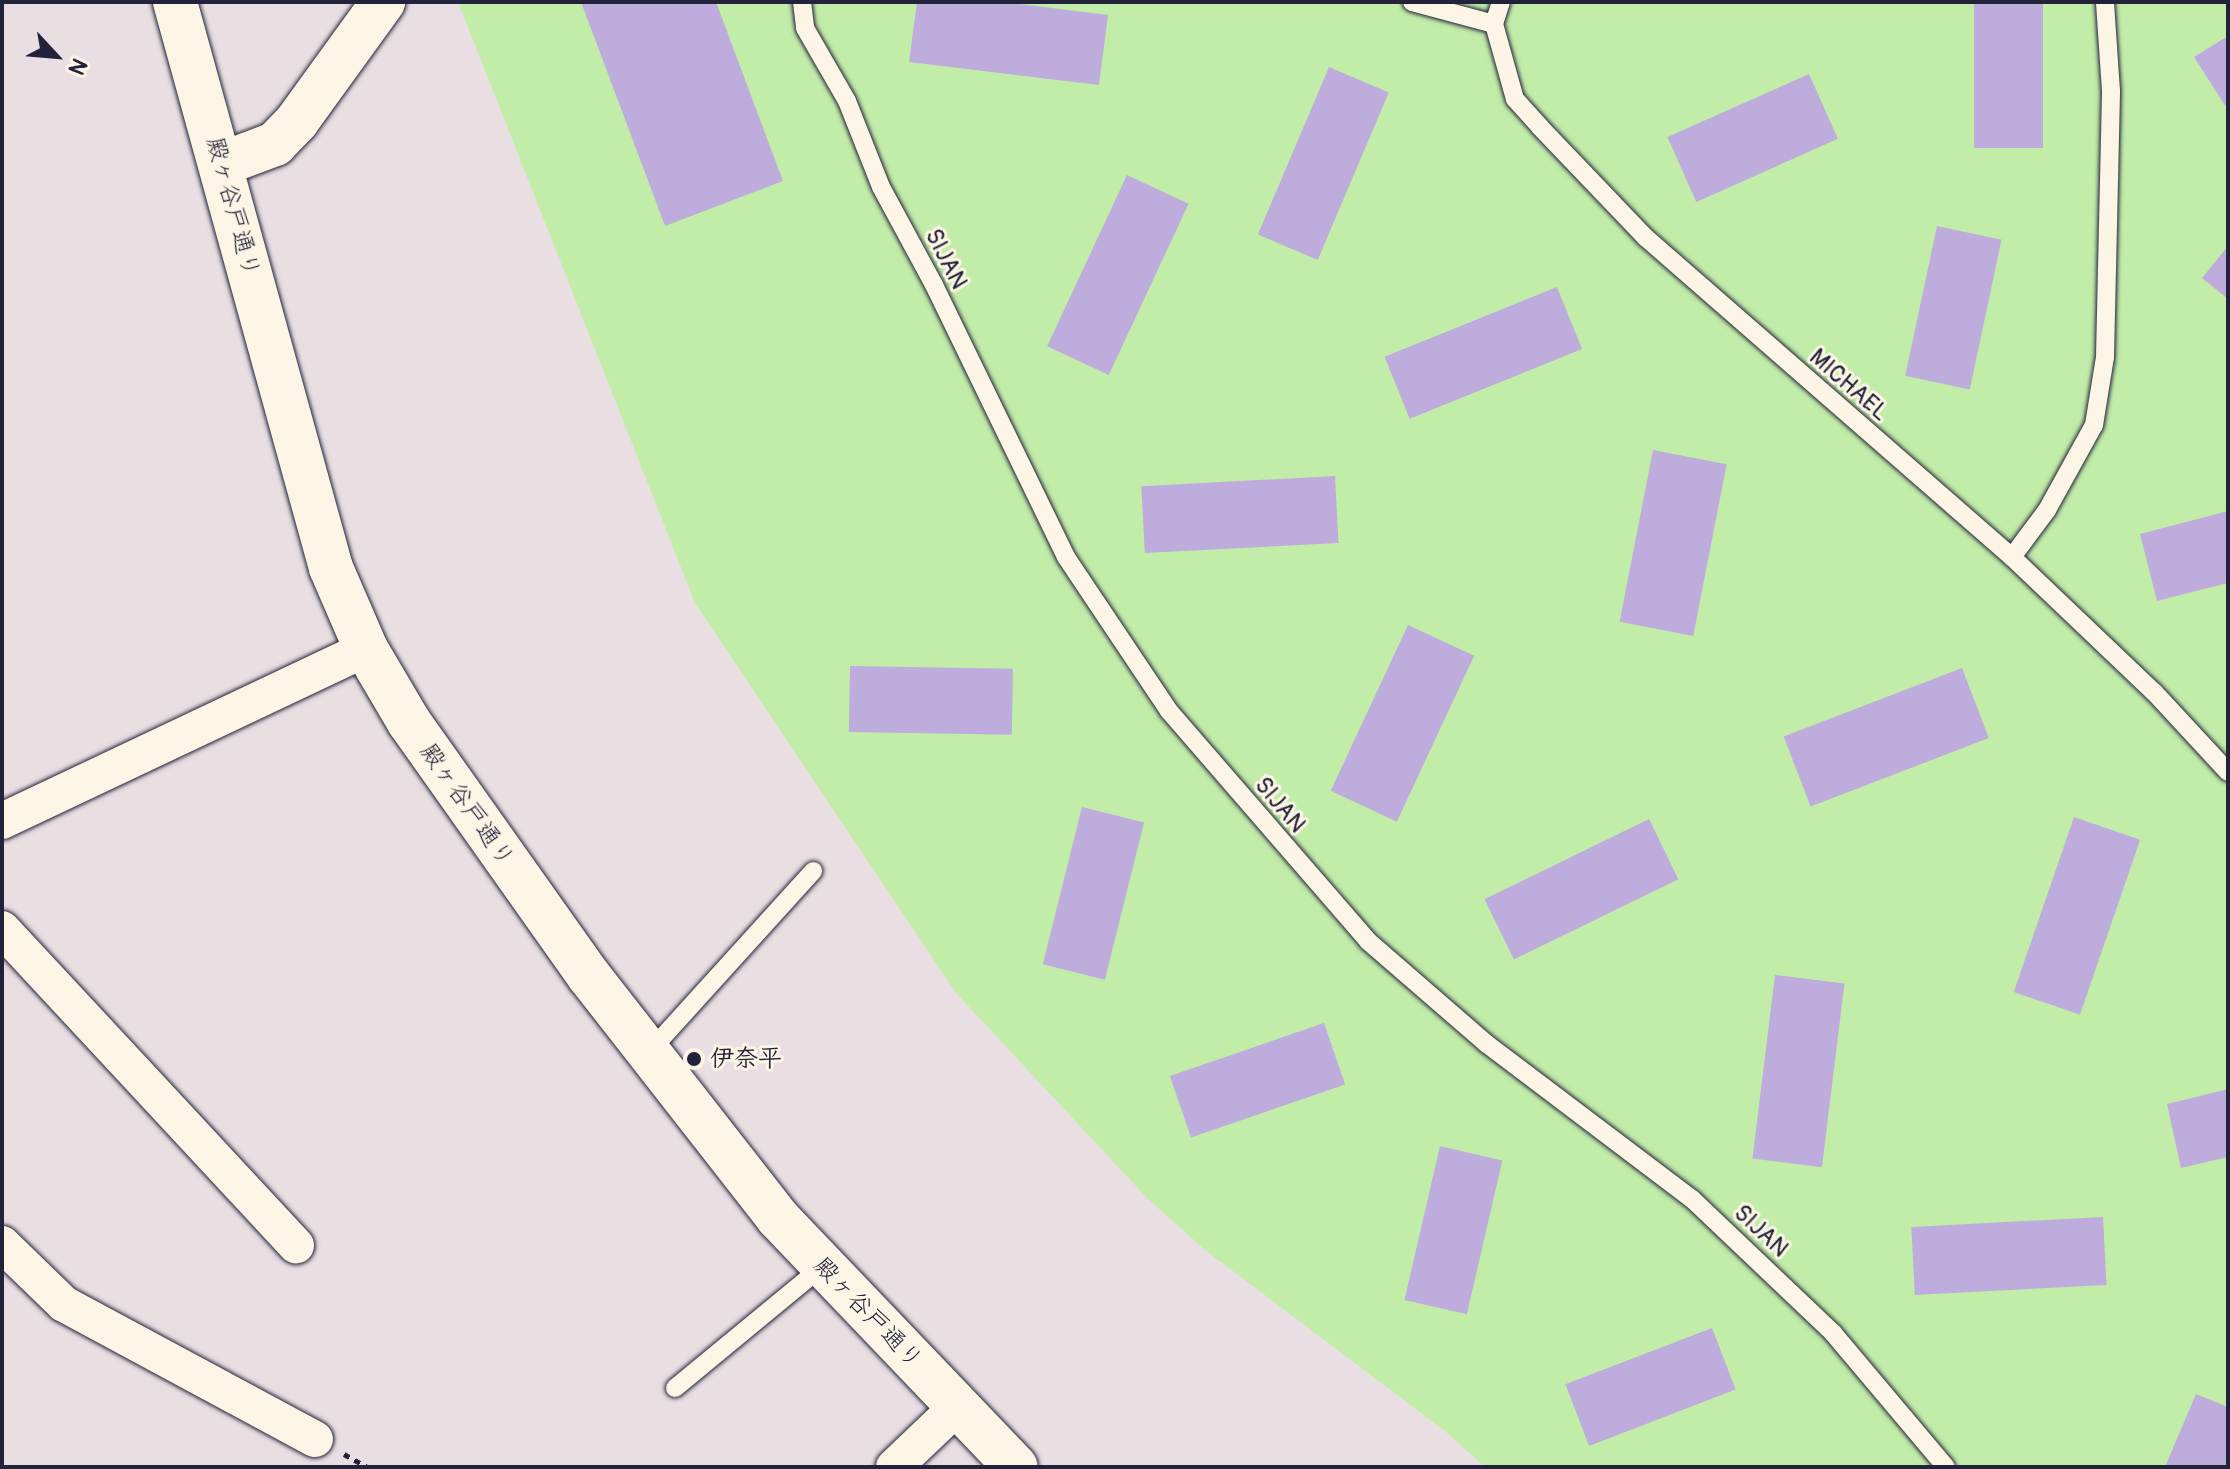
<!DOCTYPE html>
<html>
<head>
<meta charset="utf-8">
<style>
  body { margin:0 }
  #map { position:relative; width:2230px; height:1469px; overflow:hidden; background:#e9dfe2; font-family:Pangolin,"Klee One",sans-serif }
  div>[style] { position:absolute }
  .green>* { inset:0; background:#c2eda9 }
  .building>* { inset:0; background:#beacdc; transform-origin:0 0 }
  .path>* { height:5px; margin-top:-2.5px; transform-origin:0; background:repeating-linear-gradient(90deg,#22223b 0 6px,transparent 0 12px) }
  .roads { filter:drop-shadow(0 0 2px #22223b) drop-shadow(0 0 2px #22223b) }
  .lane>* { height:18px; margin:-9px; padding:0 9px; transform-origin:9px; border-radius:9px; background:#fcf5e5 }
  .street>* { height:36px; margin:-18px; padding:0 18px; transform-origin:18px; border-radius:18px; background:#fcf5e5 }
  .secondary>* { height:44px; margin:-22px; padding:0 22px; transform-origin:22px; border-radius:22px; background:#fcf5e5 }
  .dots>* { width:22px; height:22px; translate:-50% -50%; box-sizing:border-box; border:4px solid #fcf5e5; border-radius:50% }
  span { translate:-50% -50%; white-space:nowrap; text-align:center; line-height:1.15; -webkit-text-stroke:6px #fcf5e5; paint-order:stroke }
  .street-label { font-size:24px; color:#22223b }
  .poi-label { font-size:24px; color:#22223b; font-weight:700 }
  .left { translate:0 -50%; text-align:left }
  .frame { position:absolute; inset:0; border:4px solid #22223b; pointer-events:none }
  .north { position:absolute; left:16px; top:16px; width:80px; height:80px; -webkit-text-stroke:6px #fcf5e5; paint-order:stroke; rotate:116deg; font-size:22px; font-weight:700; line-height:32px; text-align:center; color:#22223b }
  .north::after { content:''; display:block; margin:auto; width:28px; height:36px; background:#22223b; clip-path:polygon(50% 0,100% 100%,50% 72%,0 100%) }
</style>
</head>
<body>
<div id="map">
  <div class="green">
    <i style="clip-path:polygon(458px 2px,2228px 2px,2228px 1467px,1485px 1467px,1446px 1432px,1205px 1250px,1148px 1199px,956px 993px,695px 603px)"></i>
  </div>
  <div class="building">
    <i style="clip-path:polygon(581px 2px,716px 2px,783px 181px,665px 226px)"></i>
    <i style="clip-path:polygon(917px 2px,1003px 2px,1108px 15px,1099px 85px,909px 62px)"></i>
    <i style="left:1974px;top:2px;width:69px;height:146px"></i>
    <i style="clip-path:polygon(2228px 36px,2228px 110px,2194px 57px)"></i>
    <i style="left:1329px;top:67px;width:65px;height:182px;rotate:23deg"></i>
    <i style="left:1809px;top:74px;width:71px;height:155px;rotate:66deg"></i>
    <i style="left:1127px;top:175px;width:68px;height:189px;rotate:25deg"></i>
    <i style="left:1937px;top:226px;width:66px;height:153px;rotate:12deg"></i>
    <i style="clip-path:polygon(2228px 246px,2228px 299px,2202px 278px)"></i>
    <i style="left:1557px;top:287px;width:67px;height:186px;rotate:68deg"></i>
    <i style="left:1653px;top:450px;width:75px;height:175px;rotate:11deg"></i>
    <i style="left:1335px;top:476px;width:67px;height:194px;rotate:87deg"></i>
    <i style="clip-path:polygon(2228px 511px,2228px 583px,2157px 601px,2140px 534px)"></i>
    <i style="left:1408px;top:625px;width:73px;height:183px;rotate:25deg"></i>
    <i style="left:850px;top:666px;width:163px;height:66px;rotate:1deg"></i>
    <i style="left:1962px;top:668px;width:75px;height:191px;rotate:69deg"></i>
    <i style="left:1082px;top:807px;width:64px;height:162px;rotate:14deg"></i>
    <i style="left:2074px;top:817px;width:70px;height:185px;rotate:19deg"></i>
    <i style="left:1649px;top:819px;width:67px;height:183px;rotate:64deg"></i>
    <i style="left:1775px;top:975px;width:70px;height:185px;rotate:7deg"></i>
    <i style="left:1324px;top:1023px;width:65px;height:163px;rotate:71deg"></i>
    <i style="clip-path:polygon(2228px 1089px,2228px 1157px,2181px 1168px,2167px 1104px)"></i>
    <i style="left:1440px;top:1146px;width:64px;height:158px;rotate:13deg"></i>
    <i style="left:2103px;top:1217px;width:68px;height:192px;rotate:87deg"></i>
    <i style="left:1712px;top:1328px;width:66px;height:157px;rotate:69deg"></i>
    <i style="clip-path:polygon(2196px 1394px,2228px 1407px,2228px 1467px,2165px 1467px)"></i>
  </div>
  <div class="path">
    <i style="left:344px;top:1454px;width:26px;rotate:29deg"></i>
  </div>
  <div class="roads">
    <div class="lane">
      <i style="left:802px;top:2px;width:26px;rotate:83deg"></i>
      <i style="left:805px;top:28px;width:84px;rotate:60.1deg"></i>
      <i style="left:847px;top:101px;width:92px;rotate:68.4deg"></i>
      <i style="left:881px;top:187px;width:111px;rotate:61.6deg"></i>
      <i style="left:934px;top:285px;width:302px;rotate:64.1deg"></i>
      <i style="left:1066px;top:557px;width:185px;rotate:56.2deg"></i>
      <i style="left:1169px;top:711px;width:304px;rotate:49.1deg"></i>
      <i style="left:1368px;top:941px;width:157px;rotate:40.9deg"></i>
      <i style="left:1487px;top:1044px;width:257px;rotate:37.1deg"></i>
      <i style="left:1692px;top:1199px;width:195px;rotate:43.5deg"></i>
      <i style="left:1833px;top:1333px;width:175px;rotate:49.9deg"></i>
      <i style="left:1412px;top:2px;width:85px;rotate:15deg"></i>
      <i style="left:1501px;top:2px;width:23px;rotate:108deg"></i>
      <i style="left:1494px;top:24px;width:78px;rotate:74.4deg"></i>
      <i style="left:1515px;top:99px;width:38px;rotate:48deg"></i>
      <i style="left:1540px;top:127px;width:152px;rotate:46.3deg"></i>
      <i style="left:1645px;top:237px;width:487px;rotate:41.1deg"></i>
      <i style="left:2012px;top:557px;width:196px;rotate:43.6deg"></i>
      <i style="left:2154px;top:692px;width:109px;rotate:47.2deg"></i>
      <i style="left:2012px;top:557px;width:59px;rotate:-53.3deg"></i>
      <i style="left:2047px;top:510px;width:97px;rotate:-61.1deg"></i>
      <i style="left:2094px;top:425px;width:69px;rotate:-80.8deg"></i>
      <i style="left:2105px;top:357px;width:266px;rotate:-88.7deg"></i>
      <i style="left:2111px;top:91px;width:89px;rotate:-93.9deg"></i>
      <i style="left:650px;top:1051px;width:243px;rotate:-47.8deg"></i>
      <i style="left:675px;top:1388px;width:190px;rotate:-39.5deg"></i>
    </div>
    <div class="street">
      <i style="left:2px;top:821px;width:403px;rotate:-25.3deg"></i>
      <i style="left:2px;top:929px;width:432px;rotate:47.1deg"></i>
      <i style="left:2px;top:1244px;width:86px;rotate:44.1deg"></i>
      <i style="left:64px;top:1304px;width:285px;rotate:28.3deg"></i>
      <i style="left:894px;top:1467px;width:87px;rotate:-43.6deg"></i>
    </div>
    <div class="secondary">
      <i style="left:175px;top:2px;width:587px;rotate:74.59deg"></i>
      <i style="left:331px;top:568px;width:88px;rotate:66.6deg"></i>
      <i style="left:366px;top:649px;width:85px;rotate:59.5deg"></i>
      <i style="left:409px;top:722px;width:311px;rotate:54.7deg"></i>
      <i style="left:589px;top:976px;width:307px;rotate:52deg"></i>
      <i style="left:778px;top:1218px;width:344px;rotate:46.3deg"></i>
      <i style="left:222px;top:164px;width:57px;rotate:-20.7deg"></i>
      <i style="left:275px;top:144px;width:32px;rotate:-46deg"></i>
      <i style="left:297px;top:121px;width:147px;rotate:-54.1deg"></i>
    </div>
  </div>
  <div class="dots">
    <i style="left:694px;top:1059px;background:#22223b"></i>
  </div>
  <div class="street-label">
    <span style="left:233px;top:207px;rotate:75deg">殿ヶ谷戸通り</span>
    <span style="left:946px;top:259px;rotate:63deg">SIJAN</span>
    <span style="left:1849px;top:385px;rotate:41deg">MICHAEL</span>
    <span style="left:467px;top:805px;rotate:55deg">殿ヶ谷戸通り</span>
    <span style="left:1280px;top:805px;rotate:50deg">SIJAN</span>
    <span style="left:1761px;top:1231px;rotate:43deg">SIJAN</span>
    <span style="left:868px;top:1313px;rotate:46deg">殿ヶ谷戸通り</span>
  </div>
  <div class="poi-label">
    <span class="left" style="left:710px;top:1059px">伊奈平</span>
  </div>
  <div class="frame"></div>
  <div class="north">N</div>
</div>
</body>
</html>
